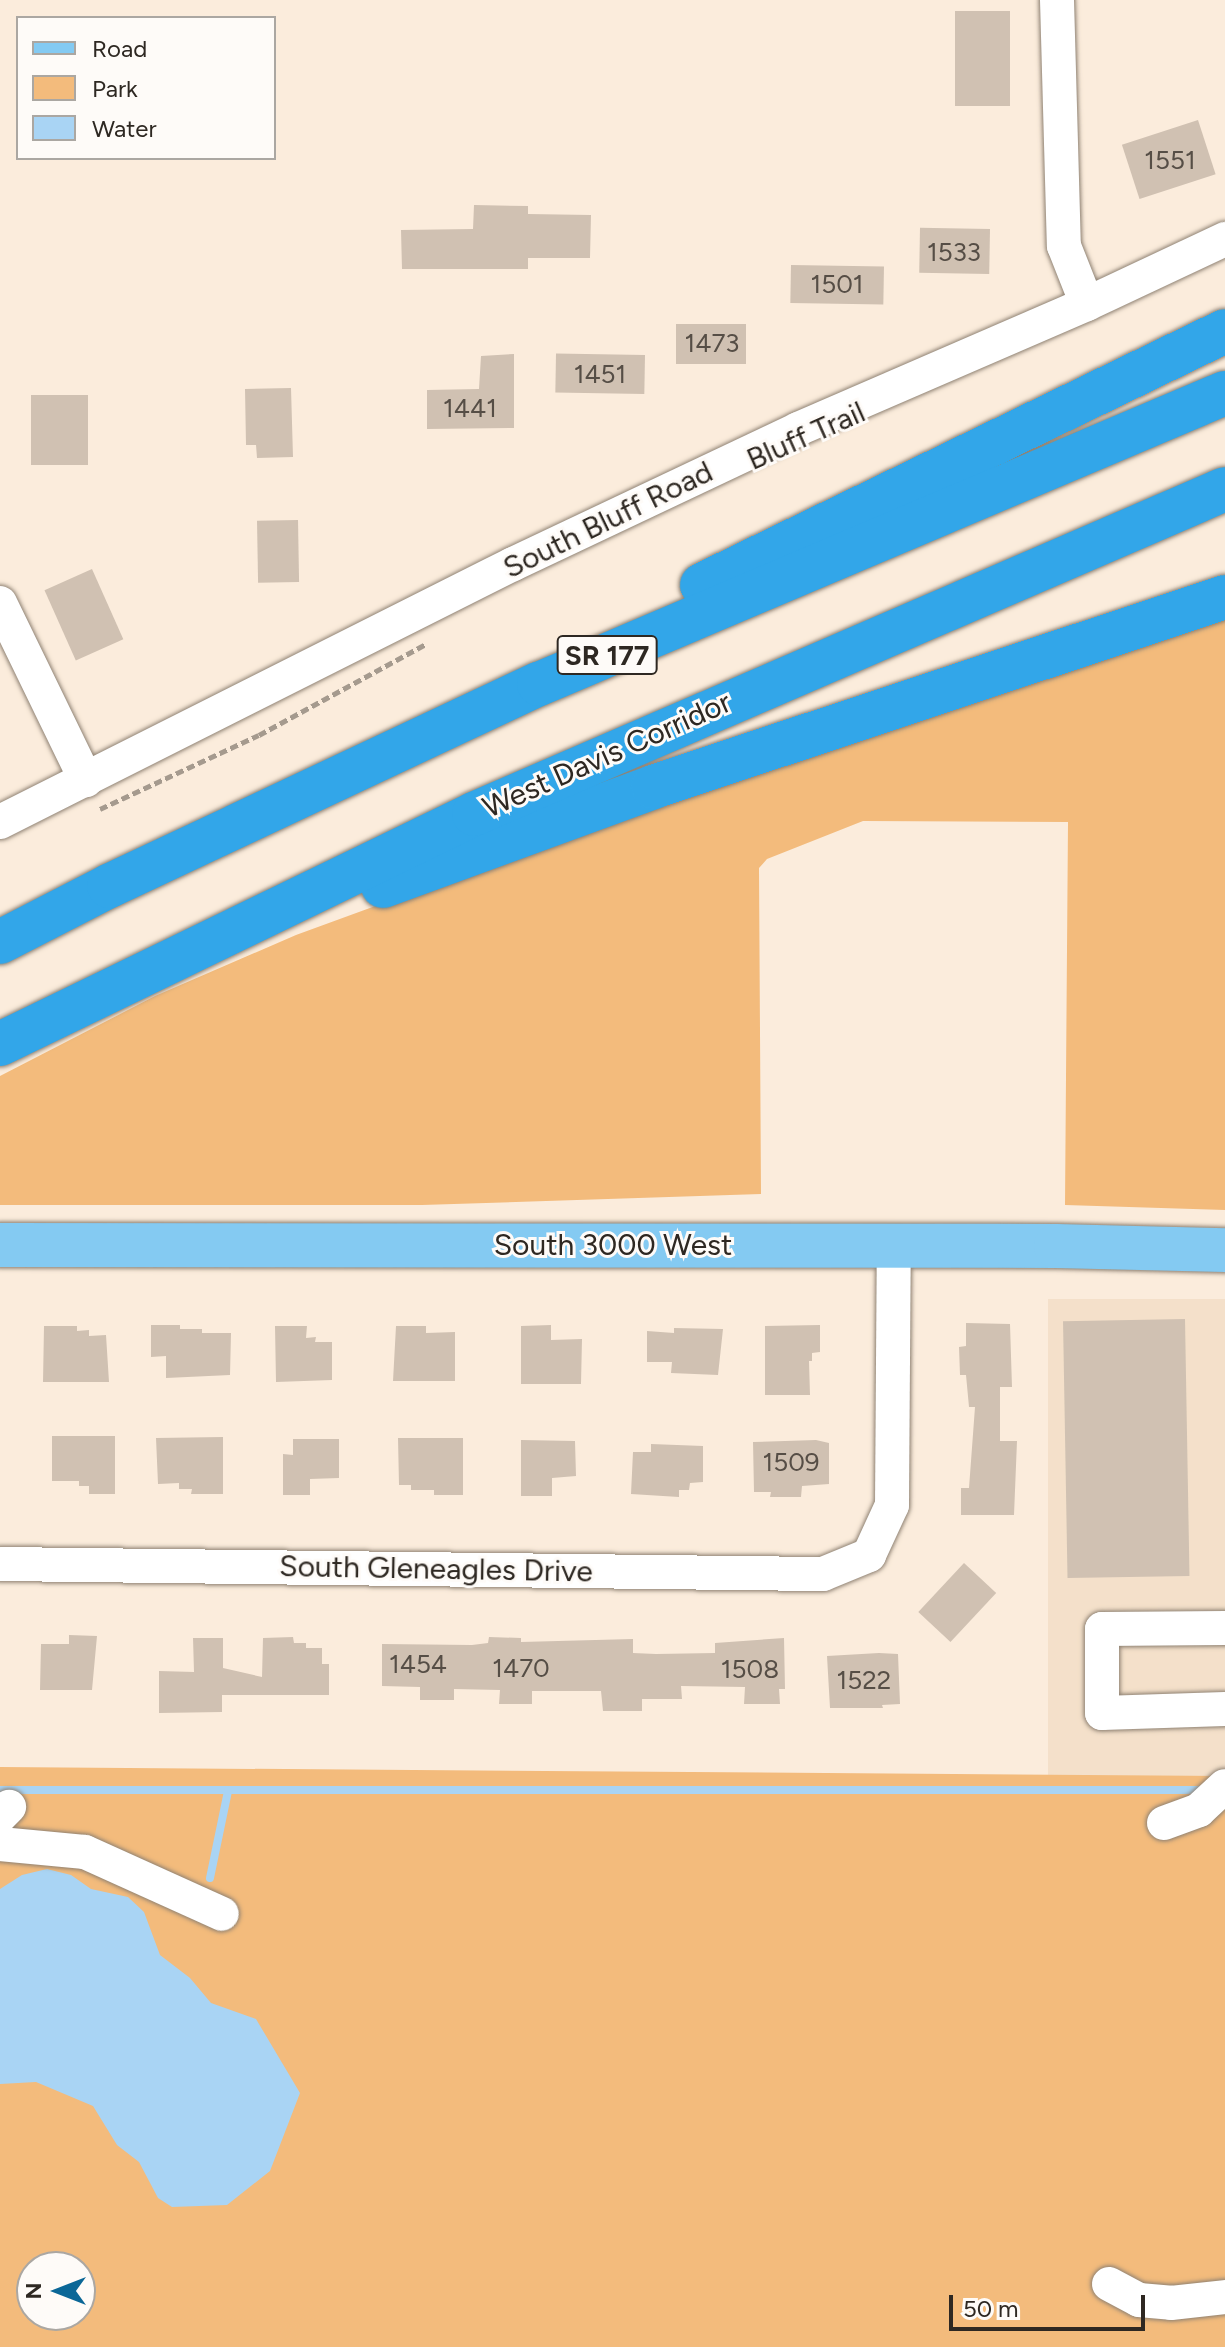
<!DOCTYPE html>
<html>
<head>
<meta charset="utf-8">
<style>
  body { margin:0 }
  #map { position:relative; width:1225px; height:2347px; overflow:hidden; background:#fbecdc; font-family:Figtree,sans-serif }
  div>[style] { position:absolute }
  .built>* { inset:0; background:#f4e0ca; transform-origin:0 0 }
  .green>* { inset:0; background:#f3bb7c }
  .water>* { inset:0; background:#a9d4f4 }
  .stream>* { height:8px; margin:-4px; padding:0 4px; transform-origin:4px; border-radius:4px; background:#a9d4f4 }
  .building>* { inset:0; background:#d0c1b2; transform-origin:0 0 }
  .path>* { height:5px; margin-top:-2.5px; transform-origin:0; background:repeating-linear-gradient(90deg,#a59a8e 0 8px,transparent 0 12px) }
  .roads { filter:drop-shadow(0 0 2px #8f8273) drop-shadow(0 0 2px #8f8273) }
  .minor>* { height:34px; margin:-17px; padding:0 17px; transform-origin:17px; border-radius:17px; background:#fff }
  .major>* { height:44px; margin:-22px; padding:0 22px; transform-origin:22px; border-radius:22px; background:#84caf2 }
  .highway>* { height:44px; margin:-22px; padding:0 22px; transform-origin:22px; border-radius:22px; background:#32a6e9 }
  span { translate:-50% -50%; white-space:nowrap; text-align:center; line-height:1.15; -webkit-text-stroke:6px #fefbf8; paint-order:stroke }
  .number-label { font-size:26px; color:#564e46 }
  .number-label span { -webkit-text-stroke-width:0 }
  .shield-label span { padding:2px 6px; background:#fefbf8; border:2px solid; border-radius:6px; -webkit-text-stroke-width:0 }
  .shield-label { font-size:28px; color:#2e2822; font-weight:700 }
  .street-label { font-size:30px; color:#2e2822 }
  .legend { position:absolute; left:16px; top:16px; width:260px; height:144px; box-sizing:border-box; background:#fefbf8; border:2px solid #aba7a2; margin:0; padding:10px 14px; list-style:none; font-size:24px; color:#2e2822 }
  .legend li { display:flex; align-items:center; gap:16px; height:40px }
  .legend b { width:40px; border:2px solid #aba7a2 }
  .north { position:absolute; left:16px; top:2251px; width:80px; height:80px; box-sizing:border-box; background:#fefbf8; border:2px solid #aba7a2; border-radius:50%; rotate:270deg; font-size:22px; font-weight:700; line-height:32px; text-align:center; color:#2e2822 }
  .north::after { content:''; display:block; margin:auto; width:28px; height:36px; background:#0b6797; clip-path:polygon(50% 0,100% 100%,50% 72%,0 100%) }
  .scale { position:absolute; left:949px; top:2295px; width:196px; height:36px; box-sizing:border-box; border:4px solid #2e2822; border-top:0; padding-left:10px; font-size:24px; line-height:28px; white-space:nowrap; color:#2e2822; -webkit-text-stroke:6px #fefbf8; paint-order:stroke }
</style>
</head>
<body>
<div id="map">
  <div class="built">
    <i style="left:1225px;top:1299px;width:477px;height:177px;rotate:90deg"></i>
  </div>
  <div class="green">
    <i style="clip-path:polygon(1225px 616px,1225px 1210px,1065px 1205px,1068px 822px,863px 821px,767px 859px,759px 868px,761px 1194px,422px 1205px,0 1205px,0 1076px,155px 996px,296px 935px,441px 882px)"></i>
    <i style="clip-path:polygon(evenodd,0 1767px,1225px 1776px,1225px 2347px,0 2347px,0 1767px,32px 2267px,80px 2267px,80px 2315px,32px 2315px,32px 2267px)"></i>
  </div>
  <div class="water">
    <i style="clip-path:polygon(47px 1869px,71px 1875px,91px 1889px,128px 1897px,144px 1912px,160px 1955px,190px 1978px,211px 2003px,256px 2019px,300px 2093px,270px 2171px,227px 2205px,172px 2207px,158px 2198px,139px 2162px,117px 2145px,93px 2106px,36px 2082px,0 2084px,0 1889px,22px 1875px)"></i>
  </div>
  <div class="stream">
    <i style="left:0;top:1790px;width:1203px"></i>
    <i style="left:210px;top:1878px;width:89px;rotate:-78.3deg"></i>
  </div>
  <div class="building">
    <i style="left:955px;top:11px;width:55px;height:95px"></i>
    <i style="left:1198px;top:120px;width:57px;height:80px;rotate:72deg"></i>
    <i style="clip-path:polygon(474px 205px,528px 206px,528px 214px,591px 215px,590px 258px,528px 258px,528px 269px,402px 269px,401px 230px,473px 229px)"></i>
    <i style="left:990px;top:229px;width:45px;height:70px;rotate:91deg"></i>
    <i style="left:791px;top:265px;width:93px;height:38px;rotate:1deg"></i>
    <i style="left:746px;top:324px;width:40px;height:70px;rotate:90deg"></i>
    <i style="clip-path:polygon(514px 354px,514px 428px,427px 429px,427px 390px,479px 389px,481px 356px)"></i>
    <i style="left:645px;top:355px;width:39px;height:89px;rotate:91deg"></i>
    <i style="clip-path:polygon(291px 388px,293px 457px,257px 458px,256px 445px,246px 445px,245px 389px)"></i>
    <i style="left:31px;top:395px;width:57px;height:70px"></i>
    <i style="left:298px;top:520px;width:62px;height:41px;rotate:89deg"></i>
    <i style="left:92px;top:569px;width:77px;height:52px;rotate:66deg"></i>
    <i style="left:1185px;top:1319px;width:257px;height:122px;rotate:89deg"></i>
    <i style="clip-path:polygon(966px 1323px,1010px 1324px,1012px 1387px,1000px 1387px,1000px 1441px,1017px 1441px,1014px 1515px,961px 1515px,961px 1488px,969px 1488px,975px 1407px,969px 1407px,966px 1375px,960px 1375px,959px 1347px,966px 1346px)"></i>
    <i style="clip-path:polygon(151px 1325px,180px 1325px,180px 1329px,202px 1329px,202px 1333px,231px 1333px,230px 1375px,166px 1378px,166px 1356px,151px 1357px)"></i>
    <i style="clip-path:polygon(551px 1325px,551px 1340px,582px 1339px,581px 1384px,521px 1384px,521px 1326px)"></i>
    <i style="clip-path:polygon(820px 1325px,820px 1352px,812px 1353px,812px 1361px,809px 1361px,810px 1395px,765px 1395px,765px 1326px)"></i>
    <i style="clip-path:polygon(44px 1326px,77px 1326px,77px 1331px,89px 1330px,89px 1336px,106px 1335px,109px 1382px,43px 1382px)"></i>
    <i style="clip-path:polygon(275px 1326px,307px 1326px,306px 1338px,316px 1337px,315px 1342px,332px 1342px,332px 1380px,276px 1382px)"></i>
    <i style="clip-path:polygon(396px 1326px,426px 1326px,426px 1333px,455px 1332px,455px 1381px,393px 1381px)"></i>
    <i style="clip-path:polygon(674px 1328px,723px 1329px,718px 1375px,671px 1373px,672px 1362px,647px 1362px,647px 1331px,674px 1333px)"></i>
    <i style="clip-path:polygon(52px 1436px,115px 1436px,115px 1494px,89px 1494px,89px 1486px,79px 1486px,79px 1481px,52px 1481px)"></i>
    <i style="clip-path:polygon(223px 1437px,223px 1494px,191px 1494px,192px 1489px,179px 1489px,179px 1483px,158px 1484px,156px 1438px)"></i>
    <i style="clip-path:polygon(398px 1438px,463px 1438px,463px 1495px,434px 1495px,434px 1490px,411px 1490px,411px 1485px,399px 1485px)"></i>
    <i style="clip-path:polygon(293px 1439px,339px 1439px,339px 1478px,310px 1479px,310px 1495px,283px 1495px,283px 1454px,293px 1455px)"></i>
    <i style="clip-path:polygon(521px 1440px,575px 1441px,576px 1476px,552px 1478px,552px 1496px,521px 1496px)"></i>
    <i style="clip-path:polygon(816px 1440px,829px 1443px,829px 1484px,802px 1486px,801px 1497px,770px 1497px,771px 1492px,754px 1492px,753px 1442px)"></i>
    <i style="clip-path:polygon(651px 1444px,703px 1446px,703px 1482px,690px 1483px,689px 1490px,679px 1490px,679px 1497px,631px 1494px,633px 1452px,651px 1452px)"></i>
    <i style="left:964px;top:1563px;width:44px;height:67px;rotate:43deg"></i>
    <i style="clip-path:polygon(69px 1635px,97px 1636px,92px 1690px,40px 1690px,41px 1644px,69px 1644px)"></i>
    <i style="clip-path:polygon(293px 1637px,294px 1643px,306px 1643px,306px 1648px,322px 1648px,322px 1664px,329px 1664px,329px 1695px,222px 1695px,222px 1712px,159px 1713px,159px 1671px,194px 1672px,193px 1638px,223px 1638px,223px 1668px,262px 1677px,263px 1638px)"></i>
    <i style="clip-path:polygon(489px 1637px,521px 1638px,521px 1642px,633px 1639px,633px 1653px,656px 1654px,715px 1653px,715px 1643px,784px 1638px,785px 1689px,779px 1689px,780px 1704px,744px 1704px,745px 1687px,681px 1686px,682px 1699px,642px 1699px,642px 1711px,603px 1711px,601px 1691px,532px 1691px,532px 1704px,499px 1704px,500px 1690px,454px 1689px,454px 1700px,420px 1700px,420px 1687px,382px 1686px,382px 1644px,472px 1645px,488px 1643px)"></i>
    <i style="clip-path:polygon(879px 1653px,898px 1654px,900px 1704px,882px 1705px,883px 1708px,830px 1708px,827px 1656px)"></i>
  </div>
  <div class="path">
    <i style="left:100px;top:809px;width:175px;rotate:-25deg"></i>
    <i style="left:259px;top:735px;width:190px;rotate:-28.6deg"></i>
  </div>
  <div class="roads">
    <div class="minor">
      <i style="left:1057px;top:0;width:246px;rotate:88.4deg"></i>
      <i style="left:1064px;top:246px;width:62px;rotate:68.4deg"></i>
      <i style="left:0;top:603px;width:197px;rotate:64.1deg"></i>
      <i style="left:0;top:822px;width:574px;rotate:-26.7deg"></i>
      <i style="left:513px;top:564px;width:315px;rotate:-25.3deg"></i>
      <i style="left:798px;top:429px;width:315px;rotate:-23.4deg"></i>
      <i style="left:1087px;top:304px;width:153px;rotate:-25.2deg"></i>
      <i style="left:0;top:1564px;width:823px;rotate:0.7deg"></i>
      <i style="left:823px;top:1574px;width:50px;rotate:-22.4deg"></i>
      <i style="left:869px;top:1555px;width:55px;rotate:-65.3deg"></i>
      <i style="left:892px;top:1505px;width:260px;rotate:-89.6deg"></i>
      <i style="left:1225px;top:1628px;width:123px;rotate:179.5deg"></i>
      <i style="left:1102px;top:1629px;width:84px;rotate:90deg"></i>
      <i style="left:1102px;top:1713px;width:123px;rotate:-1.9deg"></i>
      <i style="left:0;top:1816px;width:13px;rotate:-45deg"></i>
      <i style="left:1164px;top:1823px;width:37px;rotate:-20deg"></i>
      <i style="left:1199px;top:1810px;width:35px;rotate:-43deg"></i>
      <i style="left:0;top:1844px;width:85px;rotate:5.4deg"></i>
      <i style="left:85px;top:1852px;width:150px;rotate:24.3deg"></i>
      <i style="left:1109px;top:2284px;width:34px;rotate:28deg"></i>
      <i style="left:1139px;top:2300px;width:32px;rotate:5deg"></i>
      <i style="left:1171px;top:2303px;width:54px;rotate:-6.3deg"></i>
    </div>
    <div class="major">
      <i style="left:0;top:1245px;width:1056px;rotate:0.05deg"></i>
      <i style="left:1056px;top:1246px;width:169px;rotate:1.4deg"></i>
    </div>
    <div class="highway">
      <i style="left:702px;top:585px;width:581px;rotate:-25.9deg"></i>
      <i style="left:383px;top:886px;width:288px;rotate:-20.1deg"></i>
      <i style="left:653px;top:787px;width:603px;rotate:-18.37deg"></i>
      <i style="left:0;top:942px;width:123px;rotate:-27.2deg"></i>
      <i style="left:109px;top:886px;width:475px;rotate:-25.2deg"></i>
      <i style="left:539px;top:684px;width:745px;rotate:-22.99deg"></i>
      <i style="left:0;top:1044px;width:527px;rotate:-25.88deg"></i>
      <i style="left:474px;top:814px;width:818px;rotate:-23.4deg"></i>
    </div>
  </div>
  <div class="number-label">
    <span style="left:1170px;top:161px">1551</span>
    <span style="left:954px;top:253px">1533</span>
    <span style="left:837px;top:285px">1501</span>
    <span style="left:712px;top:344px">1473</span>
    <span style="left:600px;top:375px">1451</span>
    <span style="left:470px;top:409px">1441</span>
    <span style="left:791px;top:1463px">1509</span>
    <span style="left:418px;top:1665px">1454</span>
    <span style="left:521px;top:1669px">1470</span>
    <span style="left:750px;top:1670px">1508</span>
    <span style="left:864px;top:1681px">1522</span>
  </div>
  <div class="shield-label">
    <span style="left:607px;top:655px">SR 177</span>
  </div>
  <div class="street-label">
    <span style="left:806px;top:436px;rotate:-24deg">Bluff Trail</span>
    <span style="left:608px;top:520px;rotate:-26deg">South Bluff Road</span>
    <span style="left:607px;top:755px;rotate:-24deg">West Davis Corridor</span>
    <span style="left:613px;top:1245px">South 3000 West</span>
    <span style="left:436px;top:1569px;rotate:1deg">South Gleneagles Drive</span>
  </div>
  <ul class="legend">
  <li><b style="height:10px;background:#84caf2"></b>Road</li>
  <li><b style="height:22px;background:#f3bb7c"></b>Park</li>
  <li><b style="height:22px;background:#a9d4f4"></b>Water</li>
  </ul>
  <div class="north">N</div>
  <div class="scale">50 m</div>
</div>
</body>
</html>
